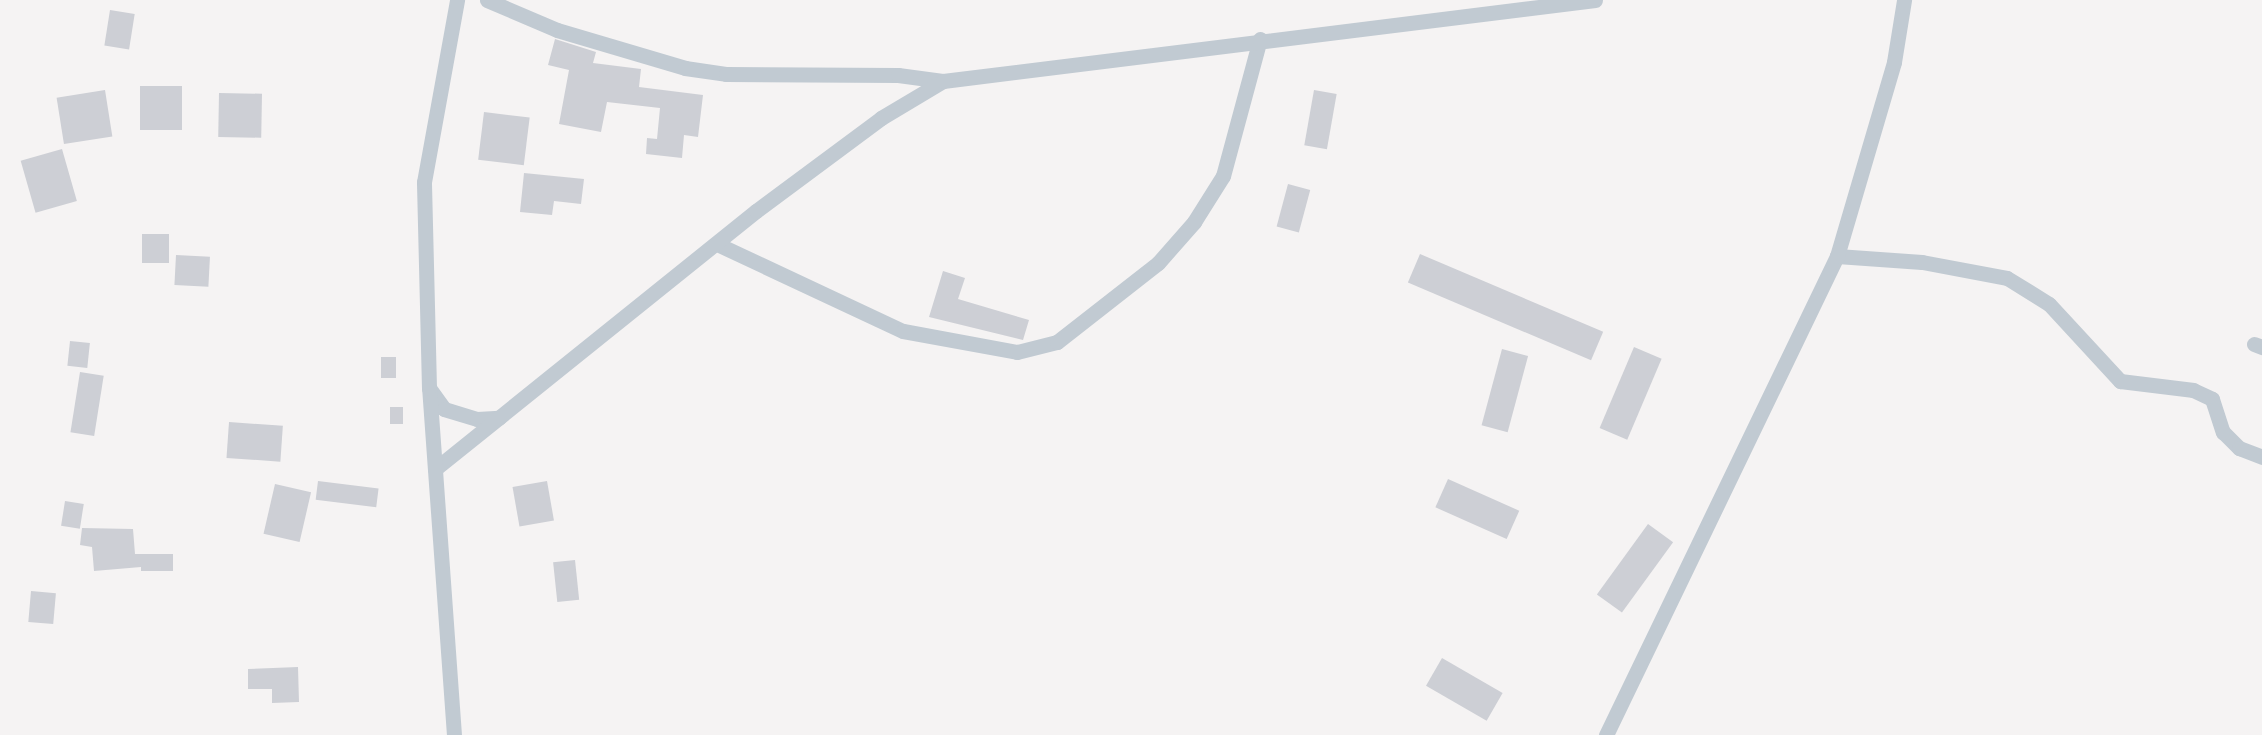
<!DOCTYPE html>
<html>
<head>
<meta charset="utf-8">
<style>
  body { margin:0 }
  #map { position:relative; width:2262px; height:735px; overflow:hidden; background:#f5f3f3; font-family:Quicksand,sans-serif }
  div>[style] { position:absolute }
  .building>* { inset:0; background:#cdcfd5; transform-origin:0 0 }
  .minor>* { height:15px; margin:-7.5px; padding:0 7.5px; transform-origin:7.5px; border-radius:7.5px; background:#c1cad2 }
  span { translate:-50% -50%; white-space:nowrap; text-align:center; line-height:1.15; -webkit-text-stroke:4.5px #fff; paint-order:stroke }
</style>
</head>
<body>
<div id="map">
  <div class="building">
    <i style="left:110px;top:10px;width:25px;height:36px;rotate:9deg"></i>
    <i style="clip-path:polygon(555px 39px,596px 52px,593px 63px,641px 69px,639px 87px,703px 95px,698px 137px,684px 135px,682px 158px,646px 154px,647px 138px,657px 139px,660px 108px,607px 102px,601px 132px,559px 124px,569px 70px,548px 65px)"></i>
    <i style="left:140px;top:86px;width:42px;height:44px"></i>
    <i style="left:105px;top:90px;width:47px;height:49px;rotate:81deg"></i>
    <i style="left:1314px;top:90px;width:23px;height:56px;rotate:10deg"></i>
    <i style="left:219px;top:93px;width:43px;height:44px;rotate:1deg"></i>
    <i style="left:484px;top:112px;width:46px;height:48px;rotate:7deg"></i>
    <i style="left:62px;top:149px;width:54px;height:43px;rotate:74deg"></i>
    <i style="clip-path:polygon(524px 173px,584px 179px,581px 204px,554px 201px,552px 215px,520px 212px)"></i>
    <i style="left:1288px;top:184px;width:23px;height:44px;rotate:15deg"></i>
    <i style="left:142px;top:234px;width:27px;height:29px"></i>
    <i style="left:1420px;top:254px;width:199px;height:31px;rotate:23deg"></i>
    <i style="left:176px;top:255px;width:34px;height:30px;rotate:3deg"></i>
    <i style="clip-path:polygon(943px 271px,965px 278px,958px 299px,1029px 320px,1023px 340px,929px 317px)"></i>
    <i style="left:70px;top:341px;width:20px;height:25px;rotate:6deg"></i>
    <i style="left:1634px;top:347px;width:30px;height:88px;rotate:23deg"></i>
    <i style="left:1502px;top:349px;width:27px;height:79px;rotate:15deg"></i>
    <i style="left:381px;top:357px;width:15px;height:21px"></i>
    <i style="left:80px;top:372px;width:24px;height:61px;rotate:9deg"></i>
    <i style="left:390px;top:407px;width:13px;height:17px"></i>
    <i style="left:229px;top:422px;width:54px;height:36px;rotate:4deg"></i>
    <i style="left:1448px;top:479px;width:78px;height:31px;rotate:24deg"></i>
    <i style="left:318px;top:481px;width:61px;height:19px;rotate:7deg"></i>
    <i style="left:547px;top:481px;width:40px;height:35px;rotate:80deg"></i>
    <i style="left:275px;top:484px;width:37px;height:51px;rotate:13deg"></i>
    <i style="left:65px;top:501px;width:19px;height:25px;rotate:9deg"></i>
    <i style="left:1648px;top:524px;width:31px;height:87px;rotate:36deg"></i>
    <i style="clip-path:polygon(82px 528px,133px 529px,135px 554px,173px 554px,173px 571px,141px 571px,141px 567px,94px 571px,92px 547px,80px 545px)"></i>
    <i style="left:575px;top:560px;width:40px;height:22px;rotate:84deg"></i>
    <i style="left:31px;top:591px;width:25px;height:31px;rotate:5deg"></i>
    <i style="left:1442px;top:658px;width:70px;height:32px;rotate:30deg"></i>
    <i style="clip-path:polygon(298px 667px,299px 702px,272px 703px,272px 689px,248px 689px,248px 669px)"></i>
  </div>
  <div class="minor">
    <i style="left:487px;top:0;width:76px;rotate:23.2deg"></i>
    <i style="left:557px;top:30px;width:134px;rotate:16.5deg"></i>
    <i style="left:685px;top:68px;width:41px;rotate:8.3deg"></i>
    <i style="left:726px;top:74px;width:172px;rotate:0.3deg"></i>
    <i style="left:898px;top:75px;width:45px;rotate:7.6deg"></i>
    <i style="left:717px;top:244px;width:205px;rotate:25.1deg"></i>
    <i style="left:903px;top:331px;width:116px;rotate:10.4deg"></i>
    <i style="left:1017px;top:352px;width:41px;rotate:-14deg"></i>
    <i style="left:1057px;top:342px;width:128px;rotate:-38deg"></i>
    <i style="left:1158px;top:263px;width:55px;rotate:-48.7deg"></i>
    <i style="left:1194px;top:222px;width:54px;rotate:-57.8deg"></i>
    <i style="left:1223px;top:176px;width:142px;rotate:-74.9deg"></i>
    <i style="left:1837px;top:256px;width:85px;rotate:4deg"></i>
    <i style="left:1922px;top:262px;width:86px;rotate:10.7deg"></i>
    <i style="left:2007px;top:278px;width:49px;rotate:31.8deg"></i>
    <i style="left:2049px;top:304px;width:105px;rotate:47.3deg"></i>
    <i style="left:2120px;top:381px;width:74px;rotate:7deg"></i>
    <i style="left:2193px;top:390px;width:21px;rotate:25deg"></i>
    <i style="left:2212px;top:399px;width:35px;rotate:72deg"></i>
    <i style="left:2223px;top:432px;width:23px;rotate:45deg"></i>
    <i style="left:2239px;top:448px;width:25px;rotate:21deg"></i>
    <i style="left:2254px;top:344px;width:9px;rotate:21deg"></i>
    <i style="left:429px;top:388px;width:26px;rotate:54deg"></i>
    <i style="left:444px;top:409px;width:34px;rotate:17deg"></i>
    <i style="left:477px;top:419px;width:22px;rotate:-3deg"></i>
    <i style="left:435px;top:469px;width:412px;rotate:-38.8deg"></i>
    <i style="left:756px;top:211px;width:156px;rotate:-36.6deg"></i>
    <i style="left:881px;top:118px;width:72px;rotate:-30.8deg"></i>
    <i style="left:943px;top:81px;width:657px;rotate:-7.08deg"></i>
    <i style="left:454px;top:735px;width:348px;rotate:-94.1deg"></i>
    <i style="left:429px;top:388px;width:206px;rotate:-91.4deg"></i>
    <i style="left:424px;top:182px;width:185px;rotate:-79.7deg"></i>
    <i style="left:1606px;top:735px;width:532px;rotate:-64.25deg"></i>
    <i style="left:1837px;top:256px;width:202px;rotate:-73.6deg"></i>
    <i style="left:1894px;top:62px;width:63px;rotate:-80.8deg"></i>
  </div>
</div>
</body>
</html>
